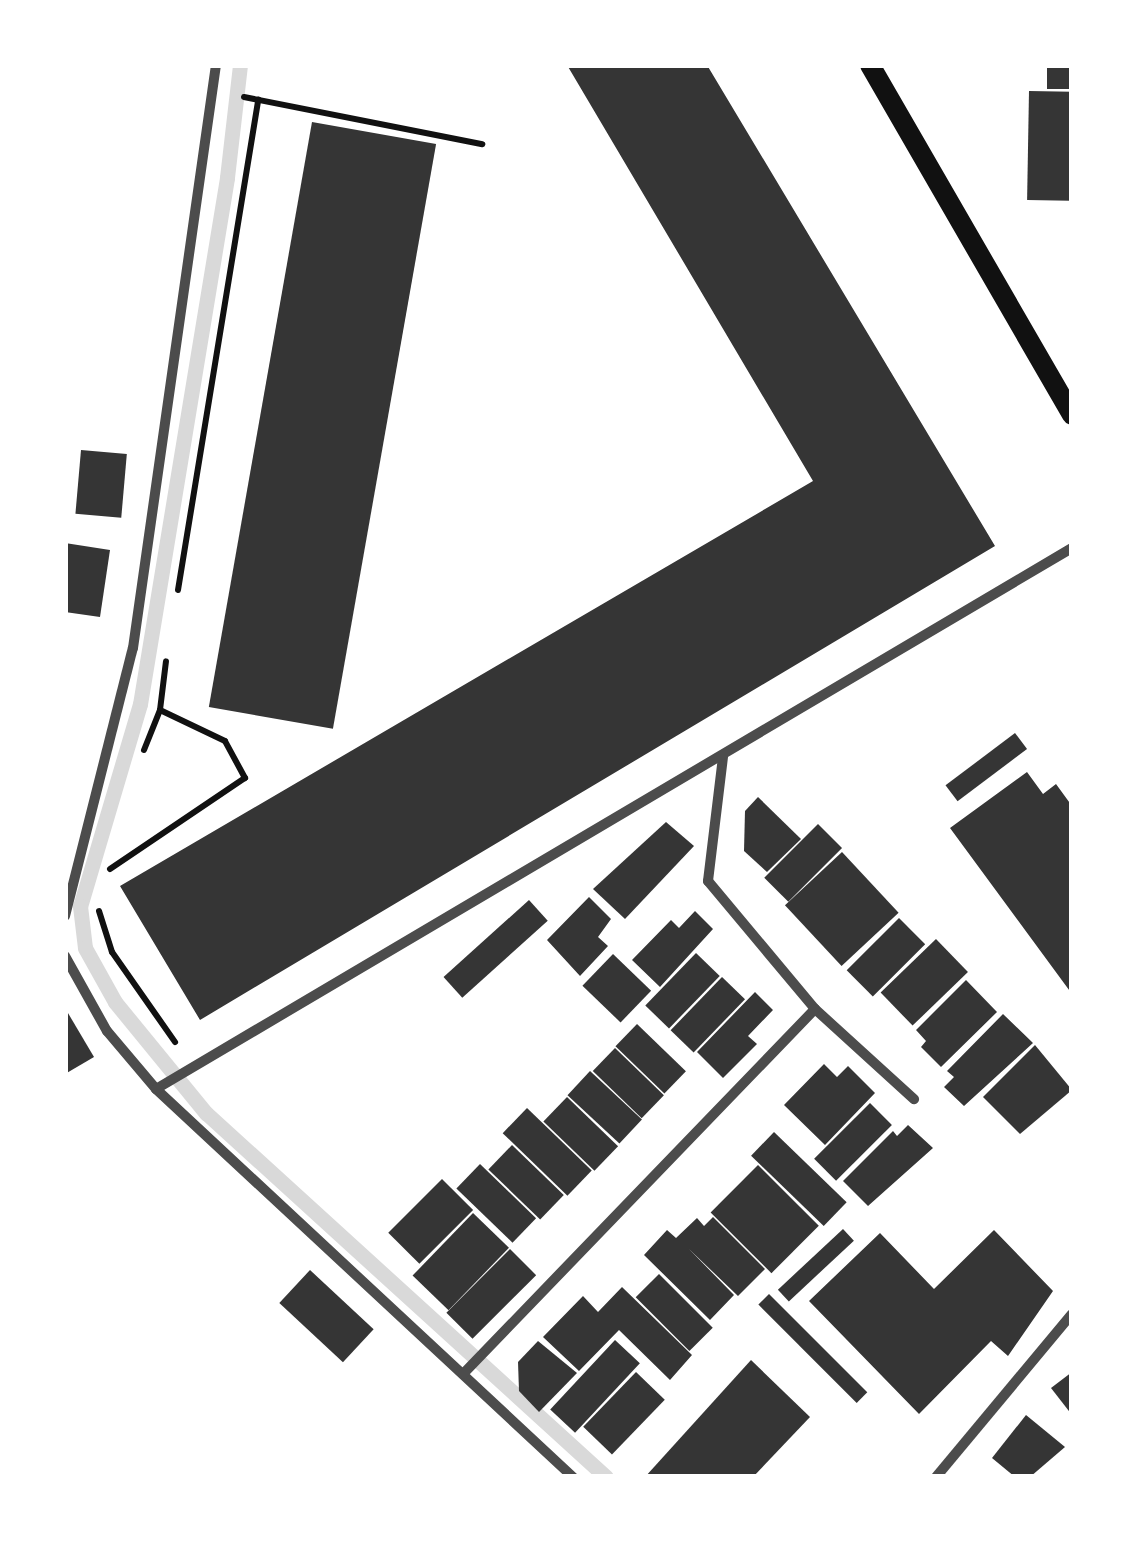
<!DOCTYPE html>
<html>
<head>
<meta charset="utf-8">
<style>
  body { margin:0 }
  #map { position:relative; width:1137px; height:1542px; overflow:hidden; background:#fff; font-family:"Nunito Sans",sans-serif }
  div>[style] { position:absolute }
  .stream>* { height:15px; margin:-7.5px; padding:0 7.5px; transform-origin:7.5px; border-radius:7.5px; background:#d9d9d9 }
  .building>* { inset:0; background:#353535; transform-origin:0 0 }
  .path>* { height:6px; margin:-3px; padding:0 3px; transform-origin:3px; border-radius:3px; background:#111 }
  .minor>* { height:10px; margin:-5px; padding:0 5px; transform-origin:5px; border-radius:5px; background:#4c4c4c }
  .secondary>* { height:20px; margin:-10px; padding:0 10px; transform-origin:10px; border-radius:10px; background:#111 }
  span { translate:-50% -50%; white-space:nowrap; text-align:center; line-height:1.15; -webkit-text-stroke:8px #fff; paint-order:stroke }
  .frame { position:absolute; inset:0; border:68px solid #fff; pointer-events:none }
</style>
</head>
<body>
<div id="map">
  <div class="stream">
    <i style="left:240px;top:65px;width:114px;rotate:96.6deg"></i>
    <i style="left:227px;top:178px;width:533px;rotate:99.39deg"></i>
    <i style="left:140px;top:704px;width:211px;rotate:106.5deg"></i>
    <i style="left:80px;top:906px;width:42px;rotate:83.2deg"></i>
    <i style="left:85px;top:948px;width:62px;rotate:60.9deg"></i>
    <i style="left:115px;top:1002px;width:144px;rotate:50.7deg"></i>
    <i style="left:206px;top:1113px;width:541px;rotate:42.3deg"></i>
  </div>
  <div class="building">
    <i style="clip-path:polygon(567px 65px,707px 65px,995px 546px,200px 1020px,120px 886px,813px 481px)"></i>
    <i style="left:1047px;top:65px;width:25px;height:24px"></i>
    <i style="left:1029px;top:91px;width:43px;height:109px;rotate:1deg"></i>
    <i style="left:312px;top:122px;width:126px;height:594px;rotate:10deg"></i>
    <i style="left:81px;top:450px;width:46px;height:64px;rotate:5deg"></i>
    <i style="clip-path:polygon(65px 543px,110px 550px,100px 617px,65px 612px)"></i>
    <i style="left:1015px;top:733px;width:20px;height:87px;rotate:53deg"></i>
    <i style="clip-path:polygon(1027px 772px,1043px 794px,1056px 784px,1072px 806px,1072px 994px,950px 828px)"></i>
    <i style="clip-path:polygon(758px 797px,801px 839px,767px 872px,744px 851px,745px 811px)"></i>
    <i style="clip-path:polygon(666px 822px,694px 846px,625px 919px,593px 889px)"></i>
    <i style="left:818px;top:824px;width:34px;height:76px;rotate:45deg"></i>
    <i style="left:842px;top:852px;width:83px;height:78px;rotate:47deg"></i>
    <i style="clip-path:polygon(589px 897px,611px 919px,598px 937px,608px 946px,580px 976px,547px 940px)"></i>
    <i style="left:529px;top:900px;width:28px;height:115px;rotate:48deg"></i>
    <i style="clip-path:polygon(695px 911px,713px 929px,660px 987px,632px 960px,671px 920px,679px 928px)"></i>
    <i style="left:899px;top:918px;width:37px;height:74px;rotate:45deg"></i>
    <i style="left:936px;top:939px;width:46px;height:77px;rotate:46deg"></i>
    <i style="left:696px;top:953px;width:33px;height:73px;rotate:44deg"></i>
    <i style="left:613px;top:954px;width:53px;height:44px;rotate:44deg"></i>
    <i style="left:722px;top:977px;width:32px;height:74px;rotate:44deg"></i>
    <i style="clip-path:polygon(966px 980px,997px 1012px,941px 1067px,921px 1047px,926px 1041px,916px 1030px)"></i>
    <i style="clip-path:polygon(755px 992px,773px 1010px,748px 1036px,757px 1044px,723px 1078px,697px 1052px)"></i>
    <i style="clip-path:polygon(65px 1008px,94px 1057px,65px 1074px)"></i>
    <i style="clip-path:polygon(1003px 1014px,1033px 1043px,964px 1106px,944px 1087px,954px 1077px,947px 1071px)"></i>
    <i style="left:637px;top:1024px;width:68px;height:31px;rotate:44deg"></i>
    <i style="clip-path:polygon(1035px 1045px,1072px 1090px,1020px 1134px,983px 1097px)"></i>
    <i style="left:615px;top:1048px;width:68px;height:32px;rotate:44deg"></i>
    <i style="clip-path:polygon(824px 1064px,837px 1077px,848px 1066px,875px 1093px,825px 1145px,784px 1105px)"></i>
    <i style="left:590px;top:1071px;width:71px;height:33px;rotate:43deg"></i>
    <i style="left:567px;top:1097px;width:71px;height:34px;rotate:44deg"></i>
    <i style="left:870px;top:1103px;width:31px;height:79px;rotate:45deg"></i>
    <i style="left:527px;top:1108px;width:90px;height:35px;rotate:44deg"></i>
    <i style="clip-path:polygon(908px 1125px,933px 1148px,868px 1206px,843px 1181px,893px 1131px,897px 1136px)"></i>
    <i style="left:774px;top:1132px;width:101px;height:33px;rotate:44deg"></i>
    <i style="left:512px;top:1145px;width:72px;height:34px;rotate:44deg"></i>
    <i style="left:480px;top:1164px;width:78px;height:34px;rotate:44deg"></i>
    <i style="left:758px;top:1165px;width:86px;height:67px;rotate:45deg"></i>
    <i style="left:442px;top:1179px;width:44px;height:76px;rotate:45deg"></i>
    <i style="left:473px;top:1213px;width:50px;height:87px;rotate:44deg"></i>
    <i style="clip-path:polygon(713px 1217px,765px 1269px,738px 1296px,689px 1249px,734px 1295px,710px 1320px,644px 1255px,667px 1230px,676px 1238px,697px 1218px,704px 1226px)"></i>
    <i style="left:843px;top:1229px;width:16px;height:89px;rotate:47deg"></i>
    <i style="clip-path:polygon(994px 1230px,1053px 1291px,1008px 1356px,991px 1341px,919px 1414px,809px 1301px,880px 1233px,934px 1289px)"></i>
    <i style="left:510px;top:1249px;width:37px;height:90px;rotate:45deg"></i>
    <i style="left:310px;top:1270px;width:87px;height:45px;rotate:43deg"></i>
    <i style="left:659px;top:1274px;width:76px;height:33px;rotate:45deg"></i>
    <i style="clip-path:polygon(622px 1287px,692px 1355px,670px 1380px,619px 1330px,579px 1371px,543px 1337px,583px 1296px,598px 1312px)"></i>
    <i style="left:769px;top:1294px;width:139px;height:15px;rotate:45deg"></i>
    <i style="left:615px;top:1340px;width:34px;height:95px;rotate:43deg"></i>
    <i style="clip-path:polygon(538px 1341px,577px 1373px,539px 1412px,519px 1391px,518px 1362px)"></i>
    <i style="clip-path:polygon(751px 1360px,810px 1417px,753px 1477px,645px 1477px)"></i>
    <i style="left:636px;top:1372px;width:40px;height:76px;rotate:44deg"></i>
    <i style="clip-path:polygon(1072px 1372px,1072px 1415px,1051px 1388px)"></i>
    <i style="clip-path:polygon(1026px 1415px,1065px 1447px,1030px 1477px,1015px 1477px,992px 1458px)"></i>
  </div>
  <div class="path">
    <i style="left:244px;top:97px;width:243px;rotate:11.2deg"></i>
    <i style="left:178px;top:590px;width:497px;rotate:-80.7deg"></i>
    <i style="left:144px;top:750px;width:43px;rotate:-68.2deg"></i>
    <i style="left:160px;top:710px;width:49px;rotate:-83deg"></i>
    <i style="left:110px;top:869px;width:163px;rotate:-34deg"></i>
    <i style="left:245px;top:778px;width:42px;rotate:-118.4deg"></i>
    <i style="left:225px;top:741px;width:72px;rotate:-154.5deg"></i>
    <i style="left:99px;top:911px;width:43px;rotate:72.4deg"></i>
    <i style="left:112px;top:952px;width:110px;rotate:55deg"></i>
  </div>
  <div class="minor">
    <i style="left:723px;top:757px;width:125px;rotate:96.9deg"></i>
    <i style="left:708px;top:881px;width:167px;rotate:50.1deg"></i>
    <i style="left:815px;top:1009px;width:134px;rotate:42.3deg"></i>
    <i style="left:65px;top:916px;width:276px;rotate:-75.8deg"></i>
    <i style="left:133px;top:648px;width:589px;rotate:-81.9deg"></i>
    <i style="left:65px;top:956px;width:86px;rotate:60.8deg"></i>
    <i style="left:107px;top:1031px;width:76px;rotate:49.8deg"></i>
    <i style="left:156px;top:1089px;width:570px;rotate:42.94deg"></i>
    <i style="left:156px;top:1089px;width:1064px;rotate:-30.57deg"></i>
    <i style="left:463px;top:1374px;width:507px;rotate:-46.04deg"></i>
    <i style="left:936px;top:1477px;width:212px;rotate:-50.2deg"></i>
  </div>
  <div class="secondary">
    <i style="left:870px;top:65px;width:404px;rotate:60deg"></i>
  </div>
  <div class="frame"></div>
</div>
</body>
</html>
